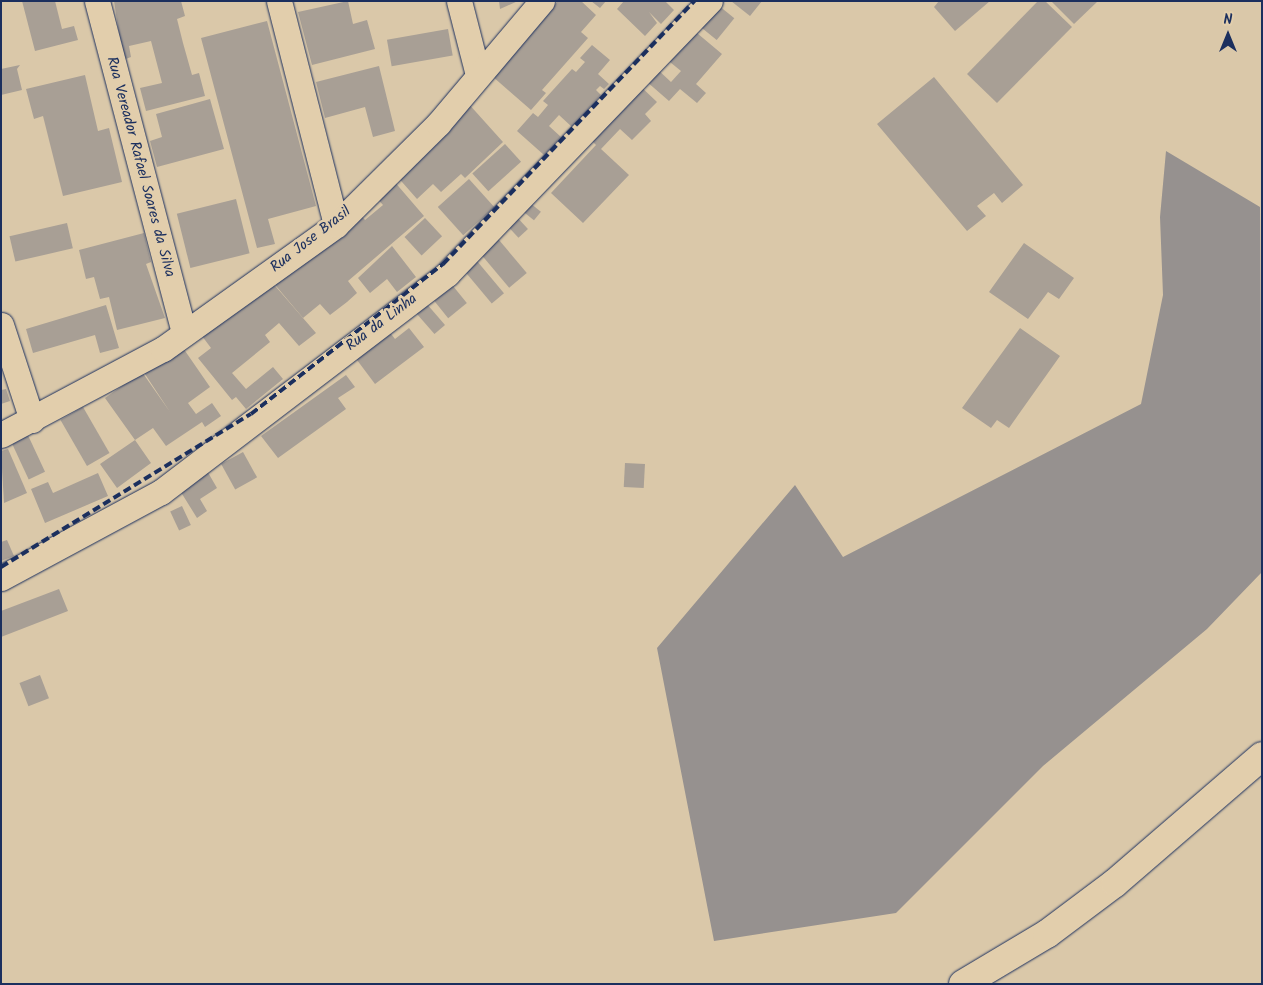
<!DOCTYPE html>
<html>
<head>
<meta charset="utf-8">
<style>
  body { margin:0 }
  #map { position:relative; width:1263px; height:985px; overflow:hidden; background:#dac8a9; font-family:Kalam,sans-serif }
  div>[style] { position:absolute }
  .water>* { inset:0; background:#96918f }
  .building>* { inset:0; background:#a89f95; transform-origin:0 0 }
  .roads { filter:drop-shadow(0 0 1px #1b2f5e) drop-shadow(0 0 1px #1b2f5e) }
  .minor>* { height:25px; margin:-12.5px; padding:0 12.5px; transform-origin:12.5px; border-radius:12.5px; background:#e2ceac }
  .major>* { height:28px; margin:-14px; padding:0 14px; transform-origin:14px; border-radius:14px; background:#e2ceac }
  .rail>* { height:4px; margin-top:-2px; transform-origin:0; background:repeating-linear-gradient(90deg,#1b2f5e 0 8px,transparent 0 12px) }
  span { translate:-50% -50%; white-space:nowrap; text-align:center; line-height:1.15; -webkit-text-stroke:5px #e2ceac; paint-order:stroke }
  .street-label { font-size:15px; color:#1b2f5e }
  .frame { position:absolute; inset:0; border:2px solid #1b2f5e; pointer-events:none }
  .north { position:absolute; left:1203px; top:10px; width:50px; height:50px; -webkit-text-stroke:4px #e2ceac; paint-order:stroke; rotate:0deg; font-size:14px; font-weight:700; line-height:20px; text-align:center; color:#1b2f5e }
  .north::after { content:''; display:block; margin:auto; width:18px; height:22px; background:#1b2f5e; clip-path:polygon(50% 0,100% 100%,50% 72%,0 100%) }
</style>
</head>
<body>
<div id="map">
  <div class="water">
    <i style="clip-path:polygon(1166px 151px,1260px 207px,1262px 572px,1207px 629px,1043px 766px,896px 913px,714px 941px,657px 648px,795px 485px,843px 557px,1141px 404px,1163px 295px,1160px 217px)"></i>
  </div>
  <div class="building">
    <i style="clip-path:polygon(22px 1px,55px 1px,62px 29px,74px 26px,78px 40px,35px 51px)"></i>
    <i style="clip-path:polygon(114px 1px,181px 1px,185px 16px,177px 19px,183px 43px,192px 75px,199px 73px,205px 96px,146px 111px,140px 88px,162px 83px,151px 41px,129px 46px,131px 57px,123px 60px)"></i>
    <i style="clip-path:polygon(348px 1px,353px 24px,367px 20px,375px 49px,312px 65px,298px 12px)"></i>
    <i style="clip-path:polygon(499px 1px,518px 1px,500px 9px)"></i>
    <i style="clip-path:polygon(558px 1px,581px 1px,596px 15px,581px 32px,588px 38px,542px 90px,546px 93px,531px 110px,492px 76px)"></i>
    <i style="clip-path:polygon(591px 1px,606px 1px,600px 8px)"></i>
    <i style="clip-path:polygon(624px 1px,665px 1px,674px 10px,661px 24px,649px 12px,657px 23px,645px 36px,617px 9px)"></i>
    <i style="clip-path:polygon(731px 1px,762px 1px,750px 16px)"></i>
    <i style="clip-path:polygon(939px 1px,990px 1px,955px 31px,934px 7px)"></i>
    <i style="clip-path:polygon(1038px 1px,1045px 1px,1072px 27px,997px 103px,967px 74px)"></i>
    <i style="clip-path:polygon(1051px 1px,1098px 1px,1074px 24px)"></i>
    <i style="left:718px;top:5px;width:21px;height:28px;rotate:39deg"></i>
    <i style="clip-path:polygon(267px 21px,316px 206px,268px 219px,275px 244px,257px 248px,201px 38px)"></i>
    <i style="clip-path:polygon(691px 28px,722px 54px,696px 84px,706px 93px,697px 103px,680px 89px,669px 101px,646px 81px,656px 68px,671px 82px,681px 71px,665px 58px)"></i>
    <i style="left:448px;top:29px;width:27px;height:62px;rotate:80deg"></i>
    <i style="clip-path:polygon(592px 45px,610px 60px,598px 74px,609px 84px,604px 89px,600px 86px,596px 90px,601px 95px,572px 127px,559px 115px,549px 126px,561px 137px,544px 155px,517px 131px,533px 113px,538px 117px,548px 105px,543px 101px,572px 69px,576px 72px,585px 62px,580px 58px)"></i>
    <i style="clip-path:polygon(20px 65px,17px 69px,22px 90px,1px 95px,1px 69px)"></i>
    <i style="clip-path:polygon(379px 66px,395px 131px,373px 137px,365px 107px,325px 118px,316px 82px)"></i>
    <i style="clip-path:polygon(85px 75px,98px 131px,109px 128px,122px 182px,63px 196px,43px 116px,34px 119px,26px 89px)"></i>
    <i style="clip-path:polygon(934px 77px,1023px 185px,1002px 203px,994px 193px,977px 206px,986px 216px,967px 231px,877px 124px)"></i>
    <i style="clip-path:polygon(638px 84px,657px 102px,645px 114px,651px 121px,632px 140px,620px 129px,601px 149px,629px 175px,583px 223px,551px 193px,596px 145px,588px 137px)"></i>
    <i style="clip-path:polygon(210px 99px,224px 149px,157px 167px,150px 141px,162px 137px,156px 114px)"></i>
    <i style="clip-path:polygon(467px 102px,503px 142px,465px 178px,461px 174px,441px 192px,433px 184px,417px 199px,395px 174px)"></i>
    <i style="left:505px;top:144px;width:24px;height:44px;rotate:48deg"></i>
    <i style="left:469px;top:179px;width:38px;height:42px;rotate:48deg"></i>
    <i style="clip-path:polygon(393px 180px,424px 216px,348px 281px,357px 293px,347px 302px,330px 315px,320px 304px,303px 318px,271px 280px,360px 214px,365px 220px,383px 205px,375px 196px)"></i>
    <i style="left:236px;top:199px;width:56px;height:61px;rotate:76deg"></i>
    <i style="left:530px;top:203px;width:14px;height:11px;rotate:39deg"></i>
    <i style="left:515px;top:215px;width:19px;height:13px;rotate:47deg"></i>
    <i style="left:425px;top:218px;width:25px;height:28px;rotate:47deg"></i>
    <i style="left:67px;top:223px;width:26px;height:59px;rotate:77deg"></i>
    <i style="clip-path:polygon(144px 233px,151px 262px,146px 264px,165px 318px,117px 330px,109px 297px,100px 299px,94px 277px,86px 279px,79px 250px)"></i>
    <i style="left:494px;top:234px;width:51px;height:23px;rotate:50deg"></i>
    <i style="clip-path:polygon(1024px 243px,1074px 278px,1059px 299px,1048px 292px,1028px 319px,989px 292px)"></i>
    <i style="clip-path:polygon(392px 246px,416px 277px,397px 292px,387px 279px,370px 293px,358px 278px)"></i>
    <i style="left:477px;top:261px;width:42px;height:16px;rotate:50deg"></i>
    <i style="clip-path:polygon(270px 280px,316px 333px,299px 346px,279px 323px,265px 335px,270px 342px,232px 373px,246px 389px,273px 367px,283px 379px,246px 409px,236px 397px,232px 400px,198px 358px,211px 348px,199px 332px)"></i>
    <i style="left:453px;top:286px;width:22px;height:24px;rotate:51deg"></i>
    <i style="left:426px;top:303px;width:29px;height:14px;rotate:49deg"></i>
    <i style="clip-path:polygon(106px 305px,119px 348px,100px 353px,95px 335px,33px 353px,26px 329px)"></i>
    <i style="clip-path:polygon(409px 328px,424px 347px,375px 384px,354px 356px,388px 330px,395px 339px)"></i>
    <i style="clip-path:polygon(1020px 328px,1060px 356px,1009px 428px,997px 420px,991px 428px,962px 408px)"></i>
    <i style="clip-path:polygon(181px 345px,210px 387px,188px 403px,196px 414px,212px 403px,221px 416px,205px 427px,202px 422px,166px 446px,153px 428px,135px 440px,151px 463px,117px 488px,100px 464px,135px 440px,105px 398px,142px 372px,170px 412px,143px 371px)"></i>
    <i style="clip-path:polygon(346px 375px,355px 387px,338px 398px,346px 409px,278px 458px,261px 436px)"></i>
    <i style="clip-path:polygon(6px 389px,10px 401px,1px 404px,1px 390px)"></i>
    <i style="left:83px;top:407px;width:53px;height:26px;rotate:60deg"></i>
    <i style="left:26px;top:431px;width:45px;height:18px;rotate:65deg"></i>
    <i style="clip-path:polygon(8px 449px,27px 493px,4px 503px,1px 451px)"></i>
    <i style="left:243px;top:452px;width:29px;height:25px;rotate:61deg"></i>
    <i style="left:625px;top:463px;width:20px;height:24px;rotate:3deg"></i>
    <i style="clip-path:polygon(206px 469px,217px 488px,200px 499px,207px 511px,197px 518px,179px 489px)"></i>
    <i style="clip-path:polygon(98px 473px,108px 496px,45px 523px,31px 489px,48px 482px,53px 493px)"></i>
    <i style="left:182px;top:506px;width:21px;height:13px;rotate:65deg"></i>
    <i style="clip-path:polygon(7px 540px,14px 556px,1px 561px,1px 542px)"></i>
    <i style="clip-path:polygon(59px 589px,68px 611px,1px 637px,1px 611px)"></i>
    <i style="left:40px;top:675px;width:25px;height:22px;rotate:69deg"></i>
  </div>
  <div class="roads">
    <div class="minor">
      <i style="left:97px;top:1px;width:343px;rotate:75.3deg"></i>
      <i style="left:279px;top:1px;width:231px;rotate:75.7deg"></i>
      <i style="left:459px;top:1px;width:76px;rotate:75.6deg"></i>
      <i style="left:1px;top:325px;width:100px;rotate:71.9deg"></i>
      <i style="left:1px;top:435px;width:183px;rotate:-28deg"></i>
      <i style="left:163px;top:349px;width:213px;rotate:-35.6deg"></i>
      <i style="left:336px;top:225px;width:144px;rotate:-44.7deg"></i>
      <i style="left:438px;top:124px;width:161px;rotate:-49.8deg"></i>
      <i style="left:1px;top:578px;width:182px;rotate:-28.3deg"></i>
      <i style="left:161px;top:492px;width:360px;rotate:-37.3deg"></i>
      <i style="left:447px;top:274px;width:379px;rotate:-46.1deg"></i>
    </div>
    <div class="major">
      <i style="left:963px;top:984px;width:98px;rotate:-30.8deg"></i>
      <i style="left:1047px;top:934px;width:85px;rotate:-36.9deg"></i>
      <i style="left:1115px;top:883px;width:194px;rotate:-40.8deg"></i>
    </div>
  </div>
  <div class="rail">
    <i style="left:1px;top:567px;width:293px;rotate:-31.5deg"></i>
    <i style="left:251px;top:414px;width:244px;rotate:-38deg"></i>
    <i style="left:443px;top:264px;width:364px;rotate:-46.3deg"></i>
  </div>
  <div class="street-label">
    <span style="left:140px;top:167px;rotate:75deg">Rua Vereador Rafael Soares da Silva</span>
    <span style="left:311px;top:240px;rotate:-38deg">Rua Jose Brasil</span>
    <span style="left:382px;top:323px;rotate:-37deg">Rua da Linha</span>
  </div>
  <div class="frame"></div>
  <div class="north">N</div>
</div>
</body>
</html>
